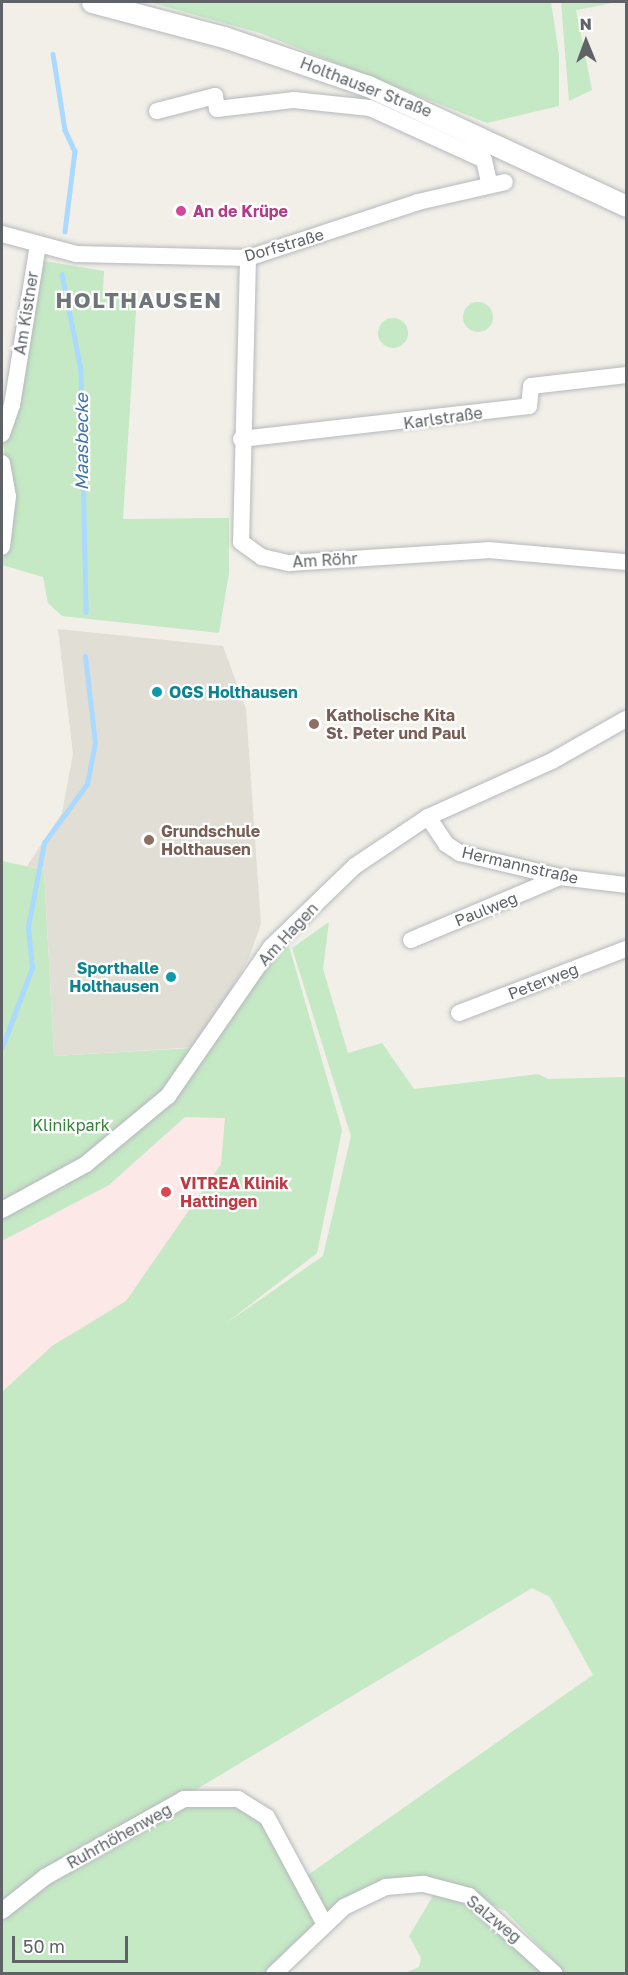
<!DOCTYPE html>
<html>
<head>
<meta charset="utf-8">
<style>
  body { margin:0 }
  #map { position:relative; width:628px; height:1975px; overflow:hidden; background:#f1efe8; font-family:"Golos Text",sans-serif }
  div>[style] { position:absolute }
  .education>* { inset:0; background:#e1ded6 }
  .medical>* { inset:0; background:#fce8e6 }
  .green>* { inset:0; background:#c5e8c5 }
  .round { border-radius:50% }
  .stream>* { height:4.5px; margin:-2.25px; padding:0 2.25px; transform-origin:2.25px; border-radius:2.25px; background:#aadaff }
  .roads { filter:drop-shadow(0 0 2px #b5b8bc) drop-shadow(0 0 2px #b5b8bc) }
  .minor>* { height:16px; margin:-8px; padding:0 8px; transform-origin:8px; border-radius:8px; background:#fff }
  .tertiary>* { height:21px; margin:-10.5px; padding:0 10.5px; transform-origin:10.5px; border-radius:10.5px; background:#fff }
  .dots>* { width:16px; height:16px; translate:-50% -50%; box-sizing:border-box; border:3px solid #fff; border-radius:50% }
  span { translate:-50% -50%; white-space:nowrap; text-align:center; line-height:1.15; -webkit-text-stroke:4.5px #fff; paint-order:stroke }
  .street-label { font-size:16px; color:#5f6368 }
  .hotel-label { font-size:16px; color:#b23c85; font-weight:700 }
  .left { translate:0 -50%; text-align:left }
  .culture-label { font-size:16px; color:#0d838f; font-weight:700 }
  .right { translate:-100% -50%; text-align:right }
  .education-label { font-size:16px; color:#785e54; font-weight:700 }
  .park-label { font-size:16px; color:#348238 }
  .health-label { font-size:16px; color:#be3a42; font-weight:700 }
  .water-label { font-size:18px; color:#4174aa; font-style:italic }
  .district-label { font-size:22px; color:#70757a; font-weight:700; letter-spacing:1.5px }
  .frame { position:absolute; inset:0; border:3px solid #5f6368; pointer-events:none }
  .north { position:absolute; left:556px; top:12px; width:60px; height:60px; -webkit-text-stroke:4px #fff; paint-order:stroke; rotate:359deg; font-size:16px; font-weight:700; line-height:24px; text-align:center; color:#5f6368 }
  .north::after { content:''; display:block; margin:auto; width:21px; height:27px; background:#5f6368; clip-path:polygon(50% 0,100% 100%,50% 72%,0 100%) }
  .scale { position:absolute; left:12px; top:1936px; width:116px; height:27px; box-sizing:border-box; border:3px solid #5f6368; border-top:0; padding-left:8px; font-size:18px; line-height:21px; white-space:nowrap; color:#5f6368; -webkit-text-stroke:4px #fff; paint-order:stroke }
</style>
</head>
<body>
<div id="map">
  <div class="education">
    <i style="clip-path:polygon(58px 629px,223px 646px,246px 709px,261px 924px,249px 958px,198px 1047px,54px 1056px,44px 870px,27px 866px,62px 813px,73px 754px)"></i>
  </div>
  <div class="medical">
    <i style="clip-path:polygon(2px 861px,44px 870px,54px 1056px,210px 1047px,342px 1130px,317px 1253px,2px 1494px)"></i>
  </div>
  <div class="green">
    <i style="clip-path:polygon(149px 2px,551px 2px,559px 55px,559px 106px,487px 123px,260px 33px)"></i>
    <i style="clip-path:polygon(561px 2px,618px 2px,576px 10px,592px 90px,569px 101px)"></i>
    <i style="clip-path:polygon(44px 261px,104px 271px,103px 291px,137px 295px,123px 519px,229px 518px,229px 573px,219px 633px,62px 616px,48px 603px,43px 577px,2px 565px,13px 496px,3px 444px,18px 408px)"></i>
    <i class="round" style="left:463px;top:302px;width:30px;height:30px"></i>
    <i class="round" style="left:378px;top:318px;width:30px;height:30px"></i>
    <i style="clip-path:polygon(2px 861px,44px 870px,54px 1056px,210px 1047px,257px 967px,287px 939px,342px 1130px,317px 1253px,225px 1324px,323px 1256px,351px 1136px,292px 948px,329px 922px,323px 969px,348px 1053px,382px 1043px,414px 1089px,538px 1074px,548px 1079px,626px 1077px,626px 1973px,405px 1973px,419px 1967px,421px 1958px,409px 1936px,436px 1891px,466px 1901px,541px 1964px,556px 1963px,505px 1911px,442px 1881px,334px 1906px,322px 1914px,305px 1877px,593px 1675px,550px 1597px,532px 1588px,2px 1906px,2px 1392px,52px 1346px,126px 1301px,221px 1164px,225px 1118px,185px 1117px,109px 1185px,2px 1241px)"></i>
    <i style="clip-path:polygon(237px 1803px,255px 1811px,316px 1923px,265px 1973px,2px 1974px,2px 1917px,49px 1879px,178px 1805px)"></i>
  </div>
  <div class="stream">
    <i style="left:53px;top:54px;width:77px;rotate:81deg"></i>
    <i style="left:65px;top:130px;width:23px;rotate:65deg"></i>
    <i style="left:75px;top:151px;width:81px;rotate:97.1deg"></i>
    <i style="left:62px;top:274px;width:98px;rotate:78.8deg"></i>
    <i style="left:81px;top:370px;width:242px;rotate:88.8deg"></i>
    <i style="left:2px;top:1047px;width:85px;rotate:-69.2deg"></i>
    <i style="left:32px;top:968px;width:41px;rotate:-95.6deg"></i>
    <i style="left:28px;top:927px;width:86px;rotate:-79.2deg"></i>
    <i style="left:44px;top:843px;width:73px;rotate:-53.9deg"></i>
    <i style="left:87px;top:784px;width:42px;rotate:-79deg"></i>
    <i style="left:95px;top:743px;width:87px;rotate:-96.6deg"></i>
  </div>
  <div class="roads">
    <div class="minor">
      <i style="left:157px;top:111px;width:60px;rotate:-14.5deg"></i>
      <i style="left:215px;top:96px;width:13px;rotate:81deg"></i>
      <i style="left:217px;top:109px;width:78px;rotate:-6.7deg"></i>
      <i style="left:294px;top:100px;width:76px;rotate:6deg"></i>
      <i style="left:370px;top:108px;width:125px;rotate:24.5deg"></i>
      <i style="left:484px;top:160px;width:26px;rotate:77deg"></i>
      <i style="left:2px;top:234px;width:77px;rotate:15.1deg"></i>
      <i style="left:76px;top:254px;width:172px;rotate:1.3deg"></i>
      <i style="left:248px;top:258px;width:179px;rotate:-18.2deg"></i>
      <i style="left:418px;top:202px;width:89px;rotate:-12.9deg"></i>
      <i style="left:248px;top:258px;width:284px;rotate:91.4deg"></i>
      <i style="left:241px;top:542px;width:26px;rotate:36deg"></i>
      <i style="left:262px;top:557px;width:28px;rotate:13deg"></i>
      <i style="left:289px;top:563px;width:199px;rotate:-3.7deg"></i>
      <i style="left:488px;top:550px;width:139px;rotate:5deg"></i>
      <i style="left:2px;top:434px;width:31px;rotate:-71deg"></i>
      <i style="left:12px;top:405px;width:163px;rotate:-80.8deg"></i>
      <i style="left:241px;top:439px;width:290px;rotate:-6.5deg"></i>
      <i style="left:529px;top:406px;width:20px;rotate:-84deg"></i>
      <i style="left:531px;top:386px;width:96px;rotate:-6.6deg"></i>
      <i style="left:2px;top:463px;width:34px;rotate:80deg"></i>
      <i style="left:8px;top:496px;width:51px;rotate:96.7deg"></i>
      <i style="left:428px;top:817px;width:32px;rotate:56deg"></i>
      <i style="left:446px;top:844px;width:17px;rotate:33deg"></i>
      <i style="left:460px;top:853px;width:103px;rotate:13.5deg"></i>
      <i style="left:560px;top:877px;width:66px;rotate:6.9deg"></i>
      <i style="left:411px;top:940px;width:162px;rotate:-22.9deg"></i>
      <i style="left:459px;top:1013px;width:179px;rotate:-21deg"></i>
      <i style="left:2px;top:1210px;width:96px;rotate:-28.7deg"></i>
      <i style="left:86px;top:1164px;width:107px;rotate:-39.7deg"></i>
      <i style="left:168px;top:1096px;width:181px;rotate:-55.3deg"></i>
      <i style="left:271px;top:947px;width:117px;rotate:-44deg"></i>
      <i style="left:355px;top:866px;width:88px;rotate:-33.9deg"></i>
      <i style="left:428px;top:817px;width:136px;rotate:-24.3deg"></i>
      <i style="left:552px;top:761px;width:85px;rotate:-29.6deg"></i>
      <i style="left:2px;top:1911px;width:55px;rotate:-38.3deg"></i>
      <i style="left:45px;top:1877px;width:159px;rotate:-29.3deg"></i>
      <i style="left:184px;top:1799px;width:54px"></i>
      <i style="left:238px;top:1799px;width:34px;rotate:32deg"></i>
      <i style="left:267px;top:1817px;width:120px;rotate:61.7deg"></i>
      <i style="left:274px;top:1974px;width:97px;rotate:-43.7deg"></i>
      <i style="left:344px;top:1907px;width:47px;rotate:-25.5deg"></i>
      <i style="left:386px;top:1887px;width:38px;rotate:-5deg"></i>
      <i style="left:424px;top:1884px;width:47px;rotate:14.9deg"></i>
      <i style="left:469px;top:1896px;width:116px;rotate:42.2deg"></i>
    </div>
    <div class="tertiary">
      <i style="left:92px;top:2px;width:137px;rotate:14.9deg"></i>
      <i style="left:224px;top:37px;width:152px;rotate:18.8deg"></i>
      <i style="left:368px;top:86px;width:285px;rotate:24.9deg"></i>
    </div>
  </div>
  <div class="dots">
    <i style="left:181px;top:211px;background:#d1479c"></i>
    <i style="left:157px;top:692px;background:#0f9aa8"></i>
    <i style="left:314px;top:724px;background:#8d6e63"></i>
    <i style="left:149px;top:840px;background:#8d6e63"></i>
    <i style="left:171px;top:977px;background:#0f9aa8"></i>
    <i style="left:166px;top:1192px;background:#e0444e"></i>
  </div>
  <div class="street-label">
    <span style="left:366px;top:87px;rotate:21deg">Holthauser Straße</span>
    <span style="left:284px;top:245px;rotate:-16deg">Dorfstraße</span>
    <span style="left:26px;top:313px;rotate:-81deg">Am Kistner</span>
    <span style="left:443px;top:418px;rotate:-8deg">Karlstraße</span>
    <span style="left:325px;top:560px;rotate:-3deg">Am Röhr</span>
    <span style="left:520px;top:865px;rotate:13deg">Hermannstraße</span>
    <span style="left:486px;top:909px;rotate:-22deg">Paulweg</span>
    <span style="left:288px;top:934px;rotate:-47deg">Am Hagen</span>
    <span style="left:543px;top:981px;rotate:-21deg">Peterweg</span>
    <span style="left:119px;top:1836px;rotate:-29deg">Ruhrhöhenweg</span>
    <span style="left:494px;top:1919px;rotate:39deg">Salzweg</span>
  </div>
  <div class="hotel-label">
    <span class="left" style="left:193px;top:211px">An de Krüpe</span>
  </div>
  <div class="culture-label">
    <span class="left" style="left:169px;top:692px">OGS Holthausen</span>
    <span class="right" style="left:159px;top:977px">Sporthalle<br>Holthausen</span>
  </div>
  <div class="education-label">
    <span class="left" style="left:326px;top:724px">Katholische Kita<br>St. Peter und Paul</span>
    <span class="left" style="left:161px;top:840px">Grundschule<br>Holthausen</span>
  </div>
  <div class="park-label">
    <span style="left:71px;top:1125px">Klinikpark</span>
  </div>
  <div class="health-label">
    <span class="left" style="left:180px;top:1192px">VITREA Klinik<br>Hattingen</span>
  </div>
  <div class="water-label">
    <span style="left:81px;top:442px;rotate:-90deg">Maasbecke</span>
  </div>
  <div class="district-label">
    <span style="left:139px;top:300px">HOLTHAUSEN</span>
  </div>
  <div class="frame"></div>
  <div class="north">N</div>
  <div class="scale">50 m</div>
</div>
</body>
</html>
